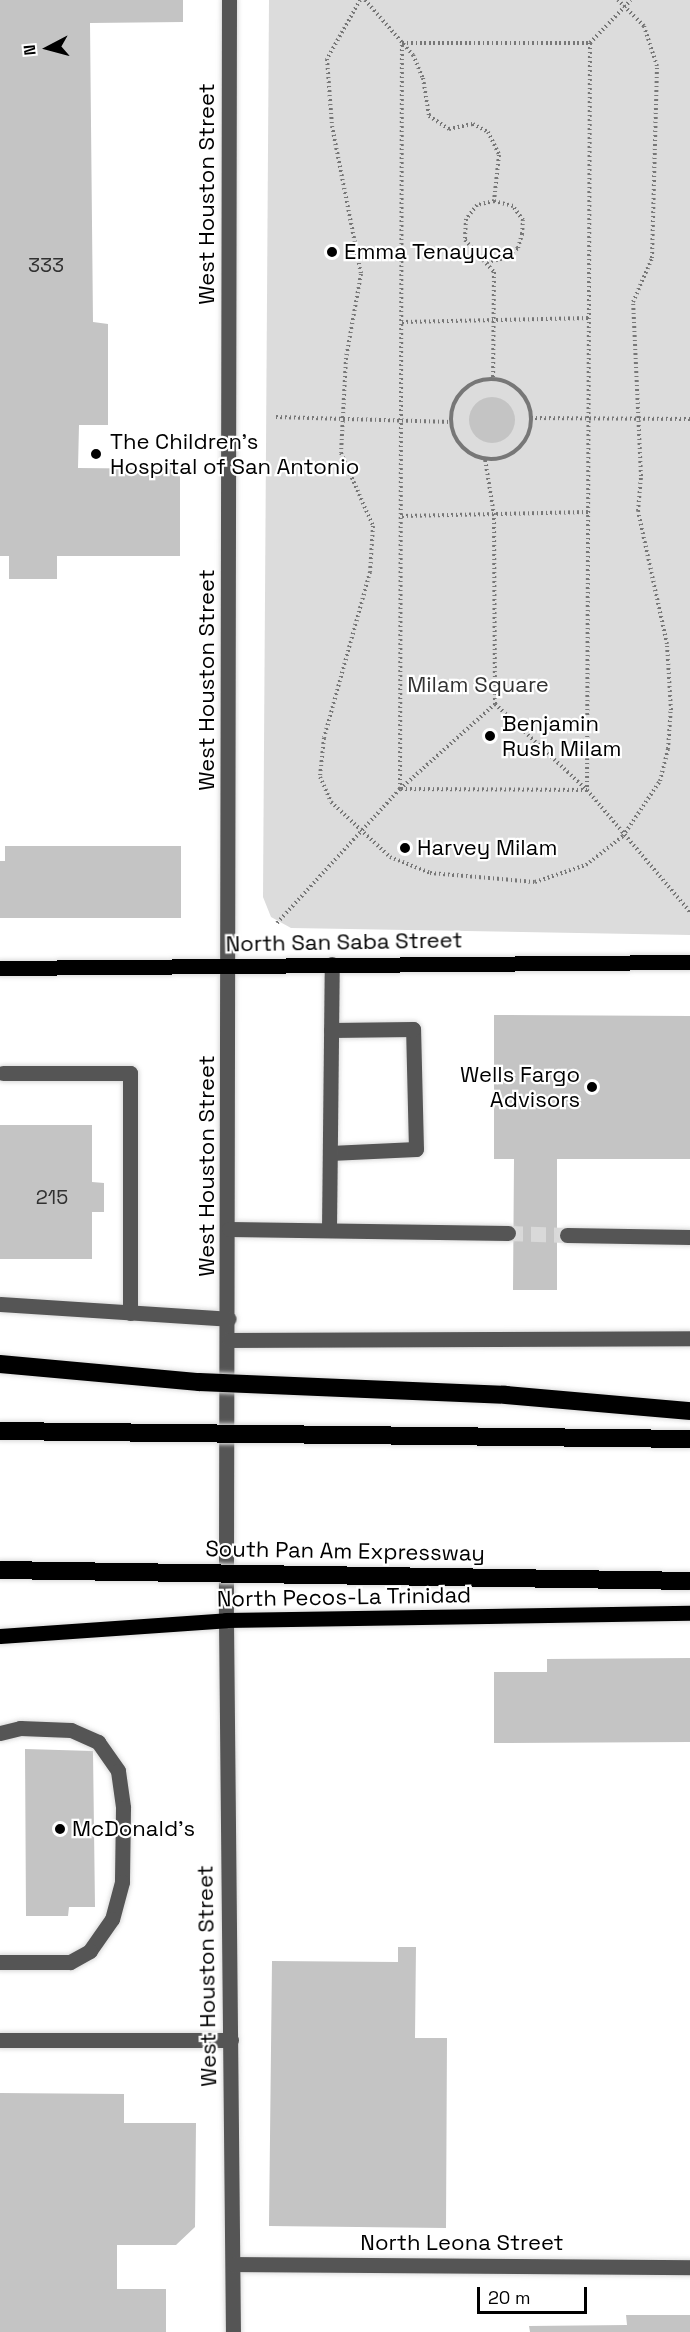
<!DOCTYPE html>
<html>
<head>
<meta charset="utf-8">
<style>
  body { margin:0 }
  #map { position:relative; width:690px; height:2332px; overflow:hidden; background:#fff; font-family:"Space Grotesk",sans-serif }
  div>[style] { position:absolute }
  .green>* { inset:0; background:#dcdcdc }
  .building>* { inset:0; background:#c4c4c4 }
  .round { border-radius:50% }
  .minor-tunnel>* { height:15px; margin-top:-7.5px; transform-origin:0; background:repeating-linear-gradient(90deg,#d9d9d9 0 15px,transparent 0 23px) }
  .path>* { height:4px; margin-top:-2px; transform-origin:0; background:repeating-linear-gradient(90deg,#777 0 1.5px,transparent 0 4.5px) }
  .path>.ring { margin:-2px; padding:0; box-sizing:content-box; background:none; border:4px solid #777; border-radius:50% }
  .roads { filter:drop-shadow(0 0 2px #dbdbdb) drop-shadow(0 0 2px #dbdbdb) }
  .minor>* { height:15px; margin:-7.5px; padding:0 7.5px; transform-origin:7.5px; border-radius:7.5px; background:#555 }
  .major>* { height:15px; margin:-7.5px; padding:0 7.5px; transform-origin:7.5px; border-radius:7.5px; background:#000 }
  .bridges { filter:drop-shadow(0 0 2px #dbdbdb) drop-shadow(0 0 2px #dbdbdb) }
  .highway-bridge>* { height:18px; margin:-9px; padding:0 9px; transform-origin:9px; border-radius:9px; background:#000 }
  .dots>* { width:16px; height:16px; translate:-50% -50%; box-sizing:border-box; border:3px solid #fff; border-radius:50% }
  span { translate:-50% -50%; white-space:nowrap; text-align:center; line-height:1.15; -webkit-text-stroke:4.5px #fff; paint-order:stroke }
  .number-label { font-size:20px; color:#313131 }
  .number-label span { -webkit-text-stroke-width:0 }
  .street-label { font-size:22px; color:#000 }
  .poi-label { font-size:22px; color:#000 }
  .left { translate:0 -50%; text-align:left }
  .right { translate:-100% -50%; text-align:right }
  .park-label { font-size:22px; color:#333 }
  .north { position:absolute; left:18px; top:18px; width:60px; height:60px; -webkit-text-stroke:4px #fff; paint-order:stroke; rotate:264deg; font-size:16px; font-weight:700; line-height:24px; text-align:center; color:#000 }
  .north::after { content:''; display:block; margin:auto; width:21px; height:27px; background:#000; clip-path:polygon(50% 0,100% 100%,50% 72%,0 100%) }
  .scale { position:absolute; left:477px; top:2287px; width:110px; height:27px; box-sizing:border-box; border:3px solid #000; border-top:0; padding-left:8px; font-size:18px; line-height:21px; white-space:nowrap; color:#000; -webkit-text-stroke:4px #fff; paint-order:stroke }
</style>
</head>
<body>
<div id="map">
  <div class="green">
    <i style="clip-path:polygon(269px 0,690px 0,690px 935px,291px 928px,271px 917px,263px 897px)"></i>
  </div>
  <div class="building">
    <i style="clip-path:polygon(0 0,183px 0,183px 22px,90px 23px,93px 322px,108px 324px,108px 425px,79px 425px,78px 468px,180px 469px,180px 556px,57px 556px,57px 579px,9px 579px,9px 556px,0 556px)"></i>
    <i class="round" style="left:469px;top:397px;width:46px;height:46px"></i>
    <i style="clip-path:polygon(5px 846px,181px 846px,181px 918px,0 918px,0 861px,5px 861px)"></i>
    <i style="clip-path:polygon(494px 1015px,690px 1016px,690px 1159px,557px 1159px,557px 1290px,513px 1290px,514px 1159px,494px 1159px)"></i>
    <i style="clip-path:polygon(0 1125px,92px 1125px,92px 1182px,104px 1183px,104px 1212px,92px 1212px,92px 1259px,0 1259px)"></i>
    <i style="clip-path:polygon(690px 1658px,690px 1742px,494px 1743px,494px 1672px,547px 1672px,547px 1659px)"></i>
    <i style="clip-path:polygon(25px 1749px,93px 1751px,95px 1907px,69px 1907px,68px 1916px,26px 1916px)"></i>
    <i style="clip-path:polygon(398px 1947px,416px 1947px,415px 2038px,447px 2038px,446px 2228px,269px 2226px,272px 1961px,398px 1962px)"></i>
    <i style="clip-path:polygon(0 2093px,124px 2094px,124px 2123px,196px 2123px,195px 2227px,176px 2245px,117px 2245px,117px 2289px,166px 2289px,166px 2332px,0 2332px)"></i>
    <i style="clip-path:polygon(626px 2315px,690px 2315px,690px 2332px,530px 2332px,529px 2326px,627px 2325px)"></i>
  </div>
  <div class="minor-tunnel">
    <i style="left:508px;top:1233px;width:59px;rotate:1.9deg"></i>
  </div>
  <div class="path">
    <i style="left:360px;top:0;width:68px;rotate:119.2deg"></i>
    <i style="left:327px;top:59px;width:67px;rotate:85.7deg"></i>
    <i style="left:332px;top:126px;width:151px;rotate:78.9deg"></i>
    <i style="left:361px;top:274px;width:85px;rotate:100.1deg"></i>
    <i style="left:346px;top:358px;width:95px;rotate:93deg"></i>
    <i style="left:341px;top:453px;width:80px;rotate:66.3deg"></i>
    <i style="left:373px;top:526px;width:46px;rotate:93.7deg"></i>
    <i style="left:370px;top:572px;width:172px;rotate:105.5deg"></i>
    <i style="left:324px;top:738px;width:39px;rotate:96deg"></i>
    <i style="left:320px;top:777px;width:27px;rotate:66deg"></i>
    <i style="left:331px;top:802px;width:81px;rotate:43deg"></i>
    <i style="left:390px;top:857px;width:43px;rotate:21.8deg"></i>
    <i style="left:430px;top:873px;width:105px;rotate:4.9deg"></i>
    <i style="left:535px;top:882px;width:54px;rotate:-18.4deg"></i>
    <i style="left:586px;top:865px;width:47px;rotate:-38.1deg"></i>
    <i style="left:623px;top:836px;width:66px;rotate:-56.1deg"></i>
    <i style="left:660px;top:781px;width:33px;rotate:-76deg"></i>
    <i style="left:668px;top:749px;width:39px;rotate:-86deg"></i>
    <i style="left:671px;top:710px;width:66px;rotate:-93.5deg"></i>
    <i style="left:667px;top:644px;width:136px;rotate:-102.3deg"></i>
    <i style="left:638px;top:511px;width:35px;rotate:-85deg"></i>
    <i style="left:641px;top:476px;width:174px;rotate:-92.6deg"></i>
    <i style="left:633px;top:302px;width:48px;rotate:-66.6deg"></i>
    <i style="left:652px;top:258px;width:192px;rotate:-88.5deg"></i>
    <i style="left:657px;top:66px;width:42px;rotate:-108deg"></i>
    <i style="left:644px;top:26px;width:37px;rotate:-135deg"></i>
    <i style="left:365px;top:0;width:73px;rotate:48.9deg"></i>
    <i style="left:413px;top:55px;width:25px;rotate:67deg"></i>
    <i style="left:423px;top:78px;width:38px;rotate:81deg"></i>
    <i style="left:429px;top:116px;width:24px;rotate:33deg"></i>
    <i style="left:449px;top:129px;width:25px;rotate:-12deg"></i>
    <i style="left:473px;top:124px;width:17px;rotate:28deg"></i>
    <i style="left:488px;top:132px;width:25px;rotate:64deg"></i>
    <i style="left:499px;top:155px;width:46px;rotate:96.2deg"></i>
    <i style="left:402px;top:43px;width:188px"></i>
    <i style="left:590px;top:43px;width:747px;rotate:90.23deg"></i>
    <i style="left:587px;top:790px;width:187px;rotate:-179.7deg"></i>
    <i style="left:400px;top:789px;width:746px;rotate:-89.85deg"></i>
    <i style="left:590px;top:43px;width:59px;rotate:-46.4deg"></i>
    <i style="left:487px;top:262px;width:19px;rotate:-12deg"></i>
    <i style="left:506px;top:258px;width:16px;rotate:-40deg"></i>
    <i style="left:518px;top:248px;width:15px;rotate:-74deg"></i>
    <i style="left:522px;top:234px;width:14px;rotate:-86deg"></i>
    <i style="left:523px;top:220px;width:17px;rotate:-126deg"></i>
    <i style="left:513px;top:206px;width:20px;rotate:-165deg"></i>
    <i style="left:494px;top:201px;width:17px;rotate:167deg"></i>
    <i style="left:477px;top:205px;width:18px;rotate:128deg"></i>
    <i style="left:466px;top:219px;width:21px;rotate:93deg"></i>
    <i style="left:465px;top:240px;width:43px;rotate:47.8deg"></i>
    <i style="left:494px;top:272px;width:108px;rotate:90.5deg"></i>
    <i style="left:402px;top:322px;width:188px;rotate:-1.2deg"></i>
    <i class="ring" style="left:451px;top:379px;width:76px;height:76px"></i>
    <i style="left:276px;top:417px;width:176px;rotate:1.6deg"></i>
    <i style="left:531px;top:418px;width:159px;rotate:0.4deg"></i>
    <i style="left:402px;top:516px;width:186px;rotate:-1.2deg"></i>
    <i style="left:495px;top:704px;width:126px;rotate:43.1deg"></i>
    <i style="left:587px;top:790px;width:160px;rotate:49.8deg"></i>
    <i style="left:277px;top:923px;width:182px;rotate:-47.5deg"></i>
    <i style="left:400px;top:789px;width:127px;rotate:-41.8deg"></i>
    <i style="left:495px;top:704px;width:189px;rotate:-90.3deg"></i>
    <i style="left:494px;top:515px;width:57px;rotate:-99.1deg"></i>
  </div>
  <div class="roads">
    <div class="minor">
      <i style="left:229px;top:0;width:1620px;rotate:90.11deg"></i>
      <i style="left:226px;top:1620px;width:712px;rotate:89.44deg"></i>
      <i style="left:3px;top:1073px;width:127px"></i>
      <i style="left:130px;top:1073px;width:240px;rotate:90deg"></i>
      <i style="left:330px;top:1153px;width:86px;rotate:-2.7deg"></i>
      <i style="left:416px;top:1149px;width:120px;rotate:-91.4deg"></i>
      <i style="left:413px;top:1029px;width:82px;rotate:179.3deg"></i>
      <i style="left:229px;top:1229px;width:279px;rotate:0.8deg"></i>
      <i style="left:329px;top:1230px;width:266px;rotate:-89.4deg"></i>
      <i style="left:567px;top:1235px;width:123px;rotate:0.9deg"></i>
      <i style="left:0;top:1304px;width:229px;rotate:3.7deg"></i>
      <i style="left:229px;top:1340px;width:461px;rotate:-0.2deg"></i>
      <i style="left:0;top:1733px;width:21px;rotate:-14deg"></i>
      <i style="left:20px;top:1728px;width:51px;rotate:2.2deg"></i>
      <i style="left:71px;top:1730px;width:30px;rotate:24deg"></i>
      <i style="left:98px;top:1742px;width:35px;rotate:55deg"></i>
      <i style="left:118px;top:1771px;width:37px;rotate:82deg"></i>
      <i style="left:123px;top:1808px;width:74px;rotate:90.8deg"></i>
      <i style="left:122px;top:1882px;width:38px;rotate:105deg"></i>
      <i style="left:112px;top:1919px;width:39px;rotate:125deg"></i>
      <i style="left:90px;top:1951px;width:23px;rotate:151deg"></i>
      <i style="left:70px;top:1962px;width:70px;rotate:180deg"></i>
      <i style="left:0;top:2040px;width:231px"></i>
      <i style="left:233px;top:2264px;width:457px;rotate:0.4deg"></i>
    </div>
    <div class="major">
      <i style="left:0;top:968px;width:690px;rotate:-0.5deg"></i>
      <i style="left:0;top:1636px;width:227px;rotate:-4deg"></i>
      <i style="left:226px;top:1620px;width:464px;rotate:-0.9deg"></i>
    </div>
  </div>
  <div class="bridges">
    <div class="highway-bridge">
      <i style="left:0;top:1364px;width:200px;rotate:5.2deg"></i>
      <i style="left:199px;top:1382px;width:307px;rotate:2.4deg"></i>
      <i style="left:506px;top:1395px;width:185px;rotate:5deg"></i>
      <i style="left:0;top:1431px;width:690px;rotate:0.66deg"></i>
      <i style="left:0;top:1570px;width:690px;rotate:0.91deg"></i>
    </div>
  </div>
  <div class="dots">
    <i style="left:332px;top:252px;background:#000"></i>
    <i style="left:96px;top:454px;background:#000"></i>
    <i style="left:490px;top:736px;background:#000"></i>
    <i style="left:405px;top:848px;background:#000"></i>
    <i style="left:592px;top:1087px;background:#000"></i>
    <i style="left:60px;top:1829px;background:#000"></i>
  </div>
  <div class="number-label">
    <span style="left:46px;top:265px">333</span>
    <span style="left:52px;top:1197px">215</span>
  </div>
  <div class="street-label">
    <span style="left:207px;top:194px;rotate:-90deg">West Houston Street</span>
    <span style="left:207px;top:680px;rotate:-90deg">West Houston Street</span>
    <span style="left:344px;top:942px;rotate:-1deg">North San Saba Street</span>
    <span style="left:207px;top:1166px;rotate:-90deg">West Houston Street</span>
    <span style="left:345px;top:1551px;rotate:1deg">South Pan Am Expressway</span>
    <span style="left:344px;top:1597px;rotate:-1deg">North Pecos-La Trinidad</span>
    <span style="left:207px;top:1976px;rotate:-91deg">West Houston Street</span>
    <span style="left:462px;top:2243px">North Leona Street</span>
  </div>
  <div class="poi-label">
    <span class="left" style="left:344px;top:252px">Emma Tenayuca</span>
    <span class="left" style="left:110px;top:454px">The Children's<br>Hospital of San Antonio</span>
    <span class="left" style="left:502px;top:736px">Benjamin<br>Rush Milam</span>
    <span class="left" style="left:417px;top:848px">Harvey Milam</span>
    <span class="right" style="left:580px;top:1087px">Wells Fargo<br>Advisors</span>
    <span class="left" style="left:72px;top:1829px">McDonald's</span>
  </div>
  <div class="park-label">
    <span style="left:478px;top:685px">Milam Square</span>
  </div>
  <div class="north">N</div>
  <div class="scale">20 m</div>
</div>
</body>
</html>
